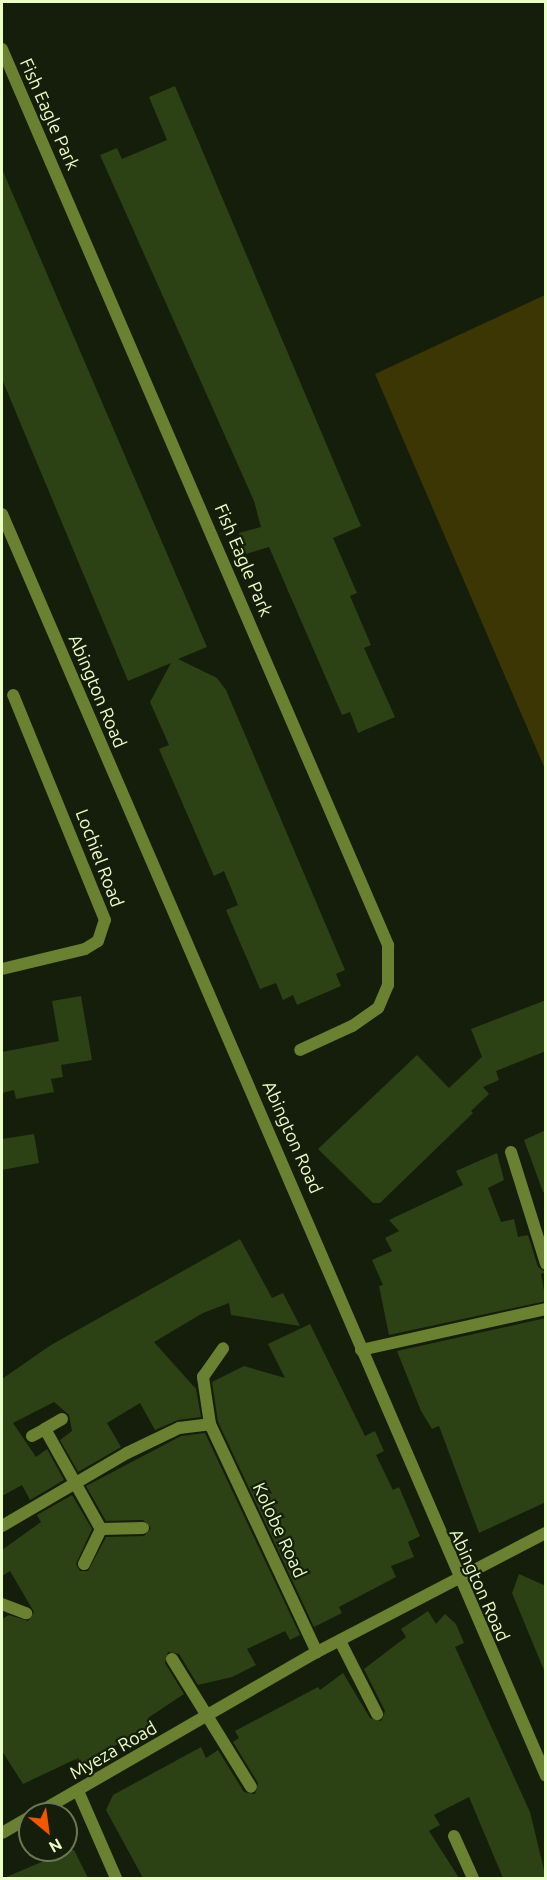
<!DOCTYPE html>
<html>
<head>
<meta charset="utf-8">
<style>
  body { margin:0 }
  #map { position:relative; width:547px; height:1880px; overflow:hidden; background:#151e0a; font-family:Ubuntu,sans-serif }
  div>[style] { position:absolute }
  .water>* { inset:0; background:#3c3605 }
  .building>* { inset:0; background:#2c4114 }
  .street>* { height:12px; margin:-6px; padding:0 6px; transform-origin:6px; border-radius:6px; background:#6a8131 }
  span { translate:-50% -50%; white-space:nowrap; text-align:center; line-height:1.15; -webkit-text-stroke:4.5px #151e0a; paint-order:stroke }
  .street-label { font-size:18px; color:#eaffc7 }
  .frame { position:absolute; inset:0; border:3px solid #eaffc7; pointer-events:none }
  .north { position:absolute; left:18px; top:1802px; width:60px; height:60px; box-sizing:border-box; background:#151e0a; border:2px solid #6a7856; border-radius:50%; rotate:151deg; font-size:16px; font-weight:700; line-height:24px; text-align:center; color:#eaffc7 }
  .north::after { content:''; display:block; margin:auto; width:21px; height:27px; background:#f25700; clip-path:polygon(50% 0,100% 100%,50% 72%,0 100%) }
</style>
</head>
<body>
<div id="map">
  <div class="water">
    <i style="clip-path:polygon(545px 295px,545px 769px,375px 374px)"></i>
  </div>
  <div class="building">
    <i style="clip-path:polygon(175px 86px,361px 526px,333px 538px,357px 593px,350px 596px,371px 645px,364px 648px,395px 717px,358px 733px,350px 712px,342px 715px,269px 547px,246px 554px,239px 533px,261px 527px,254px 501px,100px 155px,117px 148px,122px 159px,167px 140px,149px 97px)"></i>
    <i style="clip-path:polygon(2px 169px,207px 647px,178px 659px,217px 678px,226px 690px,345px 970px,336px 974px,341px 986px,297px 1005px,293px 995px,283px 1000px,276px 983px,260px 989px,226px 910px,238px 905px,224px 871px,214px 876px,159px 749px,169px 745px,150px 702px,171px 663px,128px 681px,2px 379px)"></i>
    <i style="clip-path:polygon(81px 996px,92px 1060px,61px 1065px,63px 1077px,51px 1079px,54px 1092px,16px 1099px,14px 1090px,2px 1093px,2px 1052px,59px 1041px,52px 1001px)"></i>
    <i style="clip-path:polygon(546px 1000px,546px 1051px,496px 1071px,499px 1080px,483px 1087px,489px 1094px,471px 1111px,473px 1113px,380px 1203px,373px 1203px,318px 1149px,417px 1055px,449px 1088px,482px 1057px,471px 1029px)"></i>
    <i style="clip-path:polygon(546px 1130px,546px 1192px,543px 1192px,524px 1140px)"></i>
    <i style="clip-path:polygon(34px 1134px,39px 1163px,2px 1170px,2px 1139px)"></i>
    <i style="clip-path:polygon(497px 1153px,504px 1180px,488px 1188px,501px 1222px,514px 1219px,518px 1237px,528px 1235px,538px 1267px,546px 1272px,541px 1274px,546px 1301px,389px 1335px,379px 1286px,383px 1285px,372px 1260px,392px 1251px,385px 1238px,399px 1231px,389px 1220px,463px 1185px,456px 1171px)"></i>
    <i style="clip-path:polygon(240px 1239px,272px 1298px,283px 1293px,300px 1326px,231px 1315px,229px 1303px,203px 1313px,154px 1342px,196px 1389px,201px 1417px,178px 1420px,155px 1430px,140px 1403px,107px 1423px,121px 1447px,78px 1472px,60px 1440px,72px 1431px,69px 1415px,54px 1402px,13px 1423px,36px 1457px,47px 1449px,64px 1480px,30px 1500px,22px 1485px,2px 1496px,2px 1379px,51px 1345px)"></i>
    <i style="clip-path:polygon(546px 1318px,546px 1502px,479px 1533px,439px 1426px,432px 1429px,421px 1411px,397px 1351px)"></i>
    <i style="clip-path:polygon(310px 1324px,365px 1436px,375px 1431px,384px 1451px,376px 1455px,393px 1490px,399px 1487px,420px 1536px,408px 1542px,414px 1557px,391px 1566px,396px 1577px,339px 1607px,342px 1613px,314px 1627px,218px 1422px,212px 1382px,244px 1366px,285px 1378px,268px 1344px)"></i>
    <i style="clip-path:polygon(205px 1433px,300px 1635px,290px 1640px,285px 1631px,247px 1649px,256px 1665px,232px 1677px,198px 1685px,179px 1654px,168px 1652px,165px 1663px,184px 1694px,148px 1718px,154px 1728px,100px 1752px,102px 1757px,81px 1769px,76px 1759px,23px 1784px,2px 1751px,2px 1619px,9px 1615px,28px 1621px,34px 1612px,10px 1571px,2px 1576px,2px 1550px,41px 1522px,37px 1515px,72px 1495px,92px 1529px,76px 1564px,80px 1571px,88px 1571px,106px 1537px,144px 1536px,151px 1528px,143px 1520px,106px 1521px,86px 1486px,181px 1436px)"></i>
    <i style="clip-path:polygon(519px 1574px,546px 1586px,546px 1675px,512px 1593px)"></i>
    <i style="clip-path:polygon(428px 1611px,436px 1624px,445px 1614px,456px 1624px,464px 1643px,455px 1647px,530px 1812px,546px 1878px,503px 1878px,469px 1797px,434px 1815px,440px 1825px,429px 1831px,459px 1878px,143px 1878px,106px 1810px,113px 1795px,201px 1747px,206px 1758px,218px 1750px,244px 1792px,255px 1794px,258px 1783px,233px 1742px,239px 1738px,235px 1731px,318px 1687px,320px 1690px,343px 1673px,370px 1718px,381px 1721px,385px 1711px,364px 1669px,406px 1637px,401px 1629px)"></i>
    <i style="clip-path:polygon(38px 1850px,74px 1850px,88px 1878px,4px 1878px,44px 1861px)"></i>
  </div>
  <div class="street">
    <i style="left:2px;top:49px;width:976px;rotate:66.69deg"></i>
    <i style="left:388px;top:945px;width:40px;rotate:90deg"></i>
    <i style="left:388px;top:985px;width:25px;rotate:113deg"></i>
    <i style="left:378px;top:1008px;width:32px;rotate:145deg"></i>
    <i style="left:352px;top:1026px;width:57px;rotate:155.2deg"></i>
    <i style="left:2px;top:514px;width:1374px;rotate:66.68deg"></i>
    <i style="left:2px;top:969px;width:85px;rotate:-13.5deg"></i>
    <i style="left:85px;top:949px;width:15px;rotate:-32deg"></i>
    <i style="left:98px;top:941px;width:22px;rotate:-72deg"></i>
    <i style="left:105px;top:920px;width:243px;rotate:-112.2deg"></i>
    <i style="left:511px;top:1152px;width:117px;rotate:72.6deg"></i>
    <i style="left:361px;top:1350px;width:189px;rotate:-12.5deg"></i>
    <i style="left:62px;top:1419px;width:20px;rotate:150deg"></i>
    <i style="left:45px;top:1429px;width:115px;rotate:60.8deg"></i>
    <i style="left:210px;top:1424px;width:48px;rotate:-98.5deg"></i>
    <i style="left:203px;top:1377px;width:35px;rotate:-55deg"></i>
    <i style="left:32px;top:1436px;width:15px;rotate:-28deg"></i>
    <i style="left:2px;top:1526px;width:145px;rotate:-30.3deg"></i>
    <i style="left:127px;top:1453px;width:58px;rotate:-25.7deg"></i>
    <i style="left:179px;top:1428px;width:31px;rotate:-7deg"></i>
    <i style="left:210px;top:1424px;width:252px;rotate:64.9deg"></i>
    <i style="left:101px;top:1529px;width:42px;rotate:-1.4deg"></i>
    <i style="left:84px;top:1564px;width:39px;rotate:-64deg"></i>
    <i style="left:2px;top:1604px;width:26px;rotate:21deg"></i>
    <i style="left:340px;top:1641px;width:82px;rotate:63.1deg"></i>
    <i style="left:172px;top:1659px;width:150px;rotate:58.3deg"></i>
    <i style="left:78px;top:1791px;width:95px;rotate:66.4deg"></i>
    <i style="left:36px;top:1814px;width:324px;rotate:-30deg"></i>
    <i style="left:317px;top:1652px;width:258px;rotate:-27.5deg"></i>
    <i style="left:2px;top:1833px;width:32px;rotate:-30deg"></i>
    <i style="left:454px;top:1836px;width:46px;rotate:65.7deg"></i>
  </div>
  <div class="street-label">
    <span style="left:50px;top:114px;rotate:66deg">Fish Eagle Park</span>
    <span style="left:244px;top:560px;rotate:67deg">Fish Eagle Park</span>
    <span style="left:98px;top:691px;rotate:67deg">Abington Road</span>
    <span style="left:100px;top:858px;rotate:69deg">Lochiel Road</span>
    <span style="left:293px;top:1137px;rotate:66deg">Abington Road</span>
    <span style="left:280px;top:1530px;rotate:65deg">Kolobe Road</span>
    <span style="left:480px;top:1585px;rotate:66deg">Abington Road</span>
    <span style="left:113px;top:1750px;rotate:-30deg">Myeza Road</span>
  </div>
  <div class="frame"></div>
  <div class="north">N</div>
</div>
</body>
</html>
